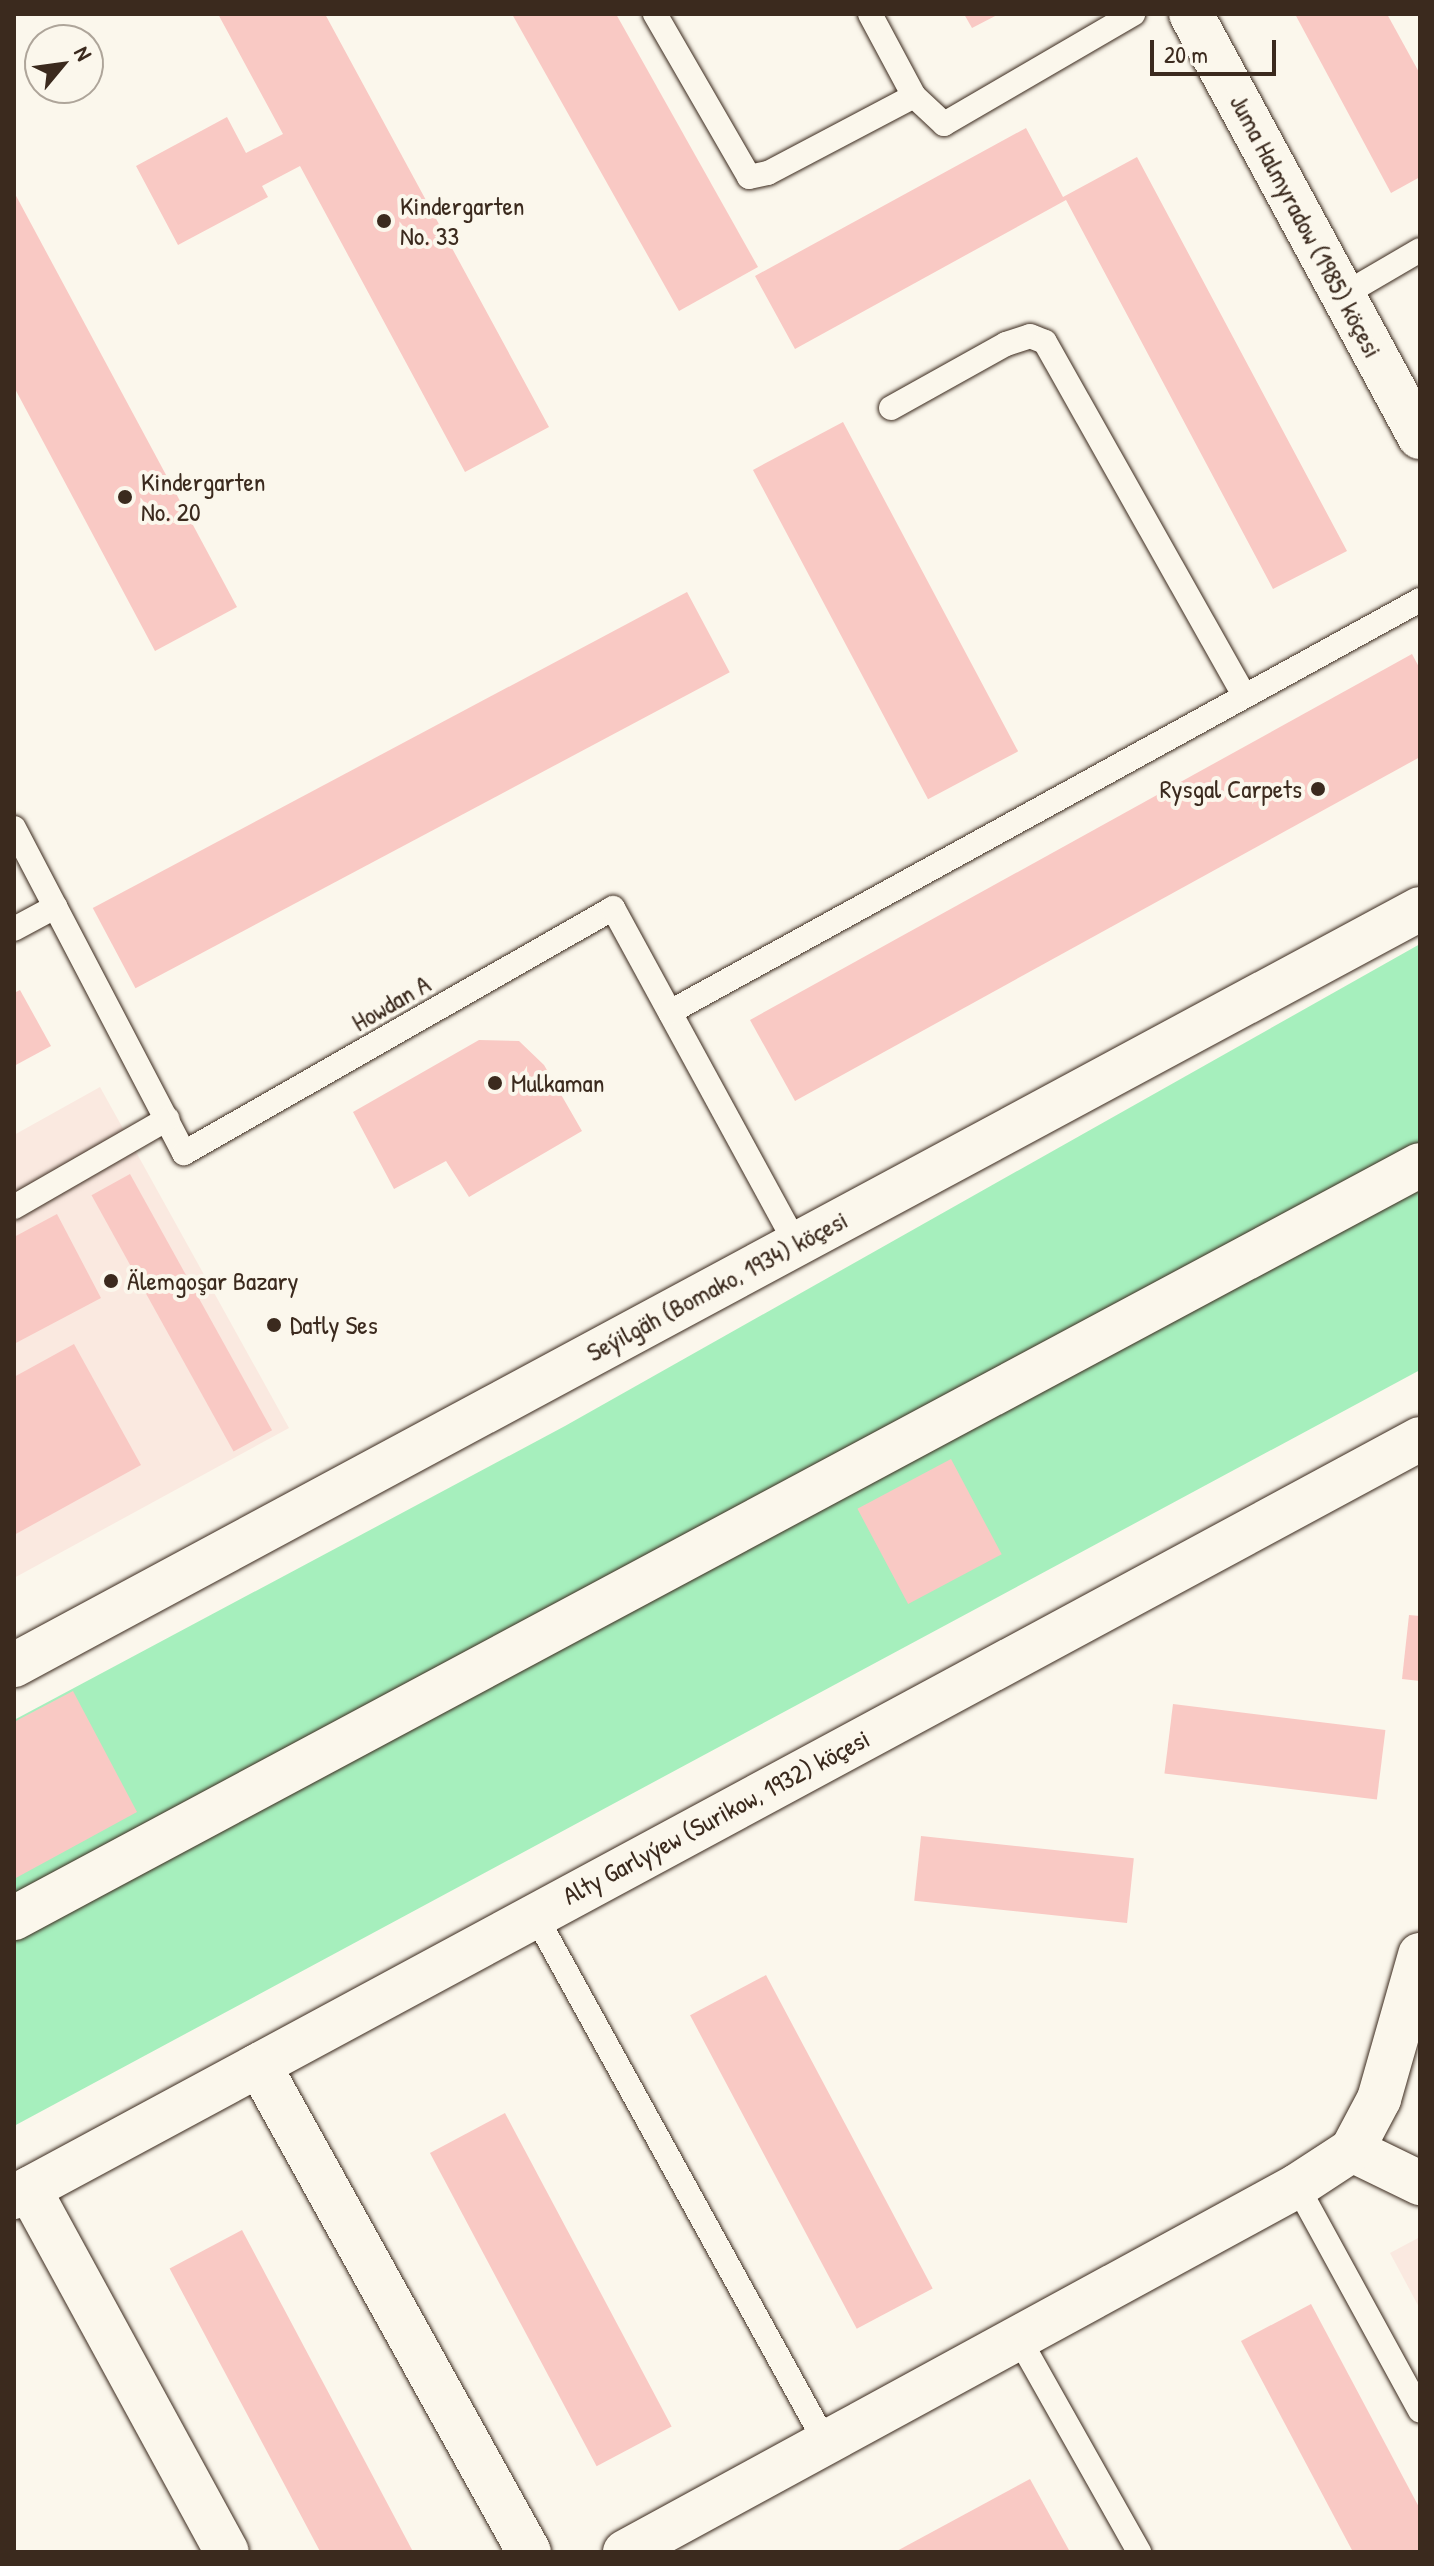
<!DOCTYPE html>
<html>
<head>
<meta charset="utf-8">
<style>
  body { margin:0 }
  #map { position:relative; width:1434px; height:2566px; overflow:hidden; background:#fbf7ec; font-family:"Patrick Hand",sans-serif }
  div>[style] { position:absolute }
  .built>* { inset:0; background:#fae9e0 }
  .green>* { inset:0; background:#a6efbd }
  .building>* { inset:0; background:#f9c9c4; transform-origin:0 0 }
  .roads { filter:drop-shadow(0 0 2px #3b2a1e) drop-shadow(0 0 2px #3b2a1e) }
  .lane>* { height:24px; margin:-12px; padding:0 12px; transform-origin:12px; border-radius:12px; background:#fbf7ec }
  .street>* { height:44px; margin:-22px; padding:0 22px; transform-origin:22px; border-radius:22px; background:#fbf7ec }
  .secondary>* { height:44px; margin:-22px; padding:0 22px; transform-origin:22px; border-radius:22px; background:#fbf7ec }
  .dots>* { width:22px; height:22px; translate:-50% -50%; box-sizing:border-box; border:4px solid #fbf7ec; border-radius:50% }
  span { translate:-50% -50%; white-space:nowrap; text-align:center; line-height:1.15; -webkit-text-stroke:8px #fbf7ec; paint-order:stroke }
  .poi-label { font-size:26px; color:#3b2a1e }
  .left { translate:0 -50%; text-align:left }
  .right { translate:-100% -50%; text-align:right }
  .street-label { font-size:26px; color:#3b2a1e }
  .frame { position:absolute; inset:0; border:16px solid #3b2a1e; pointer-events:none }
  .north { position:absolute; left:24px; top:24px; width:80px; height:80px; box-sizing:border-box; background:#fbf7ec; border:2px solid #aea59a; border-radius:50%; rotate:61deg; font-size:22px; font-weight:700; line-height:32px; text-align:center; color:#3b2a1e }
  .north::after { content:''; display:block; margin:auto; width:28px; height:36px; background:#3b2a1e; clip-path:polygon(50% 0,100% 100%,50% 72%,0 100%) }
  .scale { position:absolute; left:1150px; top:40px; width:126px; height:36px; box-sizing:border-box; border:4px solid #3b2a1e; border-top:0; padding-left:10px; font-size:24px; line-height:28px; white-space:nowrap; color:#3b2a1e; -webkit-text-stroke:6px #fbf7ec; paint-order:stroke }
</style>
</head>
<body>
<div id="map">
  <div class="built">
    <i style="clip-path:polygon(100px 1087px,289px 1428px,14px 1578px,14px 1135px)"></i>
    <i style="clip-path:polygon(1420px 2237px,1420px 2309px,1390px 2253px)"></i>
  </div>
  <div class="green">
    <i style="clip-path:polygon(1420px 944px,1420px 1370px,14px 2126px,14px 1720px,565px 1426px)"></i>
  </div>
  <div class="building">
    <i style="clip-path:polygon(218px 14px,325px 14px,549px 427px,465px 472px,300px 166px,262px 186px,268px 197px,178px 245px,136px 166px,227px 117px,246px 153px,283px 134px)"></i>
    <i style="clip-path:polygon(512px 14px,616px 14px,758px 267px,679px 311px)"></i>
    <i style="clip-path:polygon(964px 14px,999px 14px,972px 28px)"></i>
    <i style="clip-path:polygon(1295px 14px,1387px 14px,1420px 74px,1420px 177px,1391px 193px)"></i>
    <i style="clip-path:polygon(1026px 128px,1063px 197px,1137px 157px,1347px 551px,1273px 589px,1066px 200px,795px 349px,755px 276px)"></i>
    <i style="clip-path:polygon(14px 192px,237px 607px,155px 651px,14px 387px)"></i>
    <i style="left:843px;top:422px;width:373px;height:102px;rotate:62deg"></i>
    <i style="left:687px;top:592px;width:91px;height:673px;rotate:62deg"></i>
    <i style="clip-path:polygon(1412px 654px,1420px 669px,1420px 757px,795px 1101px,750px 1020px)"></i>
    <i style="clip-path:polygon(20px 990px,51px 1046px,14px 1066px,14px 993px)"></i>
    <i style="clip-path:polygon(479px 1040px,519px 1041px,544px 1065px,582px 1131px,469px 1197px,446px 1161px,394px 1189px,353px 1112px)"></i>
    <i style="left:130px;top:1174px;width:293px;height:44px;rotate:61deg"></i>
    <i style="clip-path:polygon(57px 1214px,101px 1298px,14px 1344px,14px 1237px)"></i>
    <i style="clip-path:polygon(74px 1344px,141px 1465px,14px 1535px,14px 1377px)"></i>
    <i style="left:951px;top:1459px;width:108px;height:106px;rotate:62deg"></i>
    <i style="clip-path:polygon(1409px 1615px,1420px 1616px,1420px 1681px,1402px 1679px)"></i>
    <i style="clip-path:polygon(73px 1691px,137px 1812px,14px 1879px,14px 1722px)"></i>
    <i style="left:1173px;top:1704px;width:214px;height:70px;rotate:7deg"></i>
    <i style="left:921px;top:1836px;width:214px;height:65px;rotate:6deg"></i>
    <i style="left:766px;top:1975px;width:355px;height:86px;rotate:62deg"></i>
    <i style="left:505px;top:2113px;width:355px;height:85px;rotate:62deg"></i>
    <i style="left:242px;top:2230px;width:366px;height:82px;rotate:62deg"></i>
    <i style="clip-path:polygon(1311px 2304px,1420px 2509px,1420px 2552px,1353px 2552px,1241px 2341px)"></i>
    <i style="clip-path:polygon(1030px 2479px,1070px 2552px,895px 2552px)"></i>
  </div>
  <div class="roads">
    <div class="lane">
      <i style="left:655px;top:14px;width:188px;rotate:60deg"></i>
      <i style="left:749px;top:177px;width:19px;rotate:-12deg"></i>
      <i style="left:768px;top:173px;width:165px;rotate:-27.8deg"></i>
      <i style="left:870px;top:14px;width:93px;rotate:61.8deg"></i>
      <i style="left:914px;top:96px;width:41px;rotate:43deg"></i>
      <i style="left:944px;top:124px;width:219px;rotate:-30.2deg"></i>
      <i style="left:1343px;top:295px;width:89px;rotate:-30.3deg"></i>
      <i style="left:891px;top:408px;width:132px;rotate:-29.1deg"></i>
      <i style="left:1006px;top:344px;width:25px;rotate:-18deg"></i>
      <i style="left:1030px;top:336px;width:16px;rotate:22deg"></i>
      <i style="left:1045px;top:342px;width:404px;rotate:60.6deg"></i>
      <i style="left:14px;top:828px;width:367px;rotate:62.4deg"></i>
      <i style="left:184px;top:1153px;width:494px;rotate:-29.7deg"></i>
      <i style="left:613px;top:908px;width:382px;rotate:61.4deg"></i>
      <i style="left:14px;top:929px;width:47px;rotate:-28.2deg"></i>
      <i style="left:670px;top:1012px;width:856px;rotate:-28.78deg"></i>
      <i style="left:14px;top:1207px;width:177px;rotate:-29.9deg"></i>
      <i style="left:535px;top:1915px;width:605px;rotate:61.15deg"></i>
      <i style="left:1297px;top:2186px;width:256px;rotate:61.3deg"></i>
      <i style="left:1018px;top:2337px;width:247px;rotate:60.6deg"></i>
    </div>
    <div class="street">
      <i style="left:1191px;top:14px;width:481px;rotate:61.6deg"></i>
      <i style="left:14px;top:1918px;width:1595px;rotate:-28.17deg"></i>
      <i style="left:259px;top:2065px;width:557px;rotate:61deg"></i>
      <i style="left:1352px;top:2150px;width:76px;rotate:25.9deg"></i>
      <i style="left:29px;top:2189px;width:413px;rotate:61.4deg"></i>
      <i style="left:625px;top:2552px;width:765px;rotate:-28.57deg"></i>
      <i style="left:1297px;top:2186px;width:66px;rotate:-33.2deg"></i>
      <i style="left:1352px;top:2150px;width:58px;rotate:-62.1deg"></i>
      <i style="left:1379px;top:2099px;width:150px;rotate:-74.1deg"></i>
    </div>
    <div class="secondary">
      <i style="left:14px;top:1665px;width:1596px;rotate:-28.27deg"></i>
      <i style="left:14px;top:2197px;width:1597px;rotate:-28.33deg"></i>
    </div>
  </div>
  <div class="dots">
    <i style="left:384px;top:221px;background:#3b2a1e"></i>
    <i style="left:125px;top:497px;background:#3b2a1e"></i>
    <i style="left:1318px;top:789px;background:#3b2a1e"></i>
    <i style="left:495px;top:1083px;background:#3b2a1e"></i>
    <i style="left:111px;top:1281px;background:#3b2a1e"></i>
    <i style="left:274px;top:1325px;background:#3b2a1e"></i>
  </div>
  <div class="poi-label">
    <span class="left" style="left:400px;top:221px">Kindergarten<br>No. 33</span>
    <span class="left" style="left:141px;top:497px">Kindergarten<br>No. 20</span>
    <span class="right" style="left:1302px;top:789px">Rysgal Carpets</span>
    <span class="left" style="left:511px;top:1083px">Mulkaman</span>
    <span class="left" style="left:127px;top:1281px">Älemgoşar Bazary</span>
    <span class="left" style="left:290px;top:1325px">Datly Ses</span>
  </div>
  <div class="street-label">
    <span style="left:1306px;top:226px;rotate:62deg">Juma Halmyradow (1985) köçesi</span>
    <span style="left:391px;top:1003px;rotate:-30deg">Howdan A</span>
    <span style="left:717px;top:1286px;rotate:-28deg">Seýilgäh (Bomako, 1934) köçesi</span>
    <span style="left:716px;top:1817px;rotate:-28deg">Alty Garlyýew (Surikow, 1932) köçesi</span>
  </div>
  <div class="frame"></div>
  <div class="north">N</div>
  <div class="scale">20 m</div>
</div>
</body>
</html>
